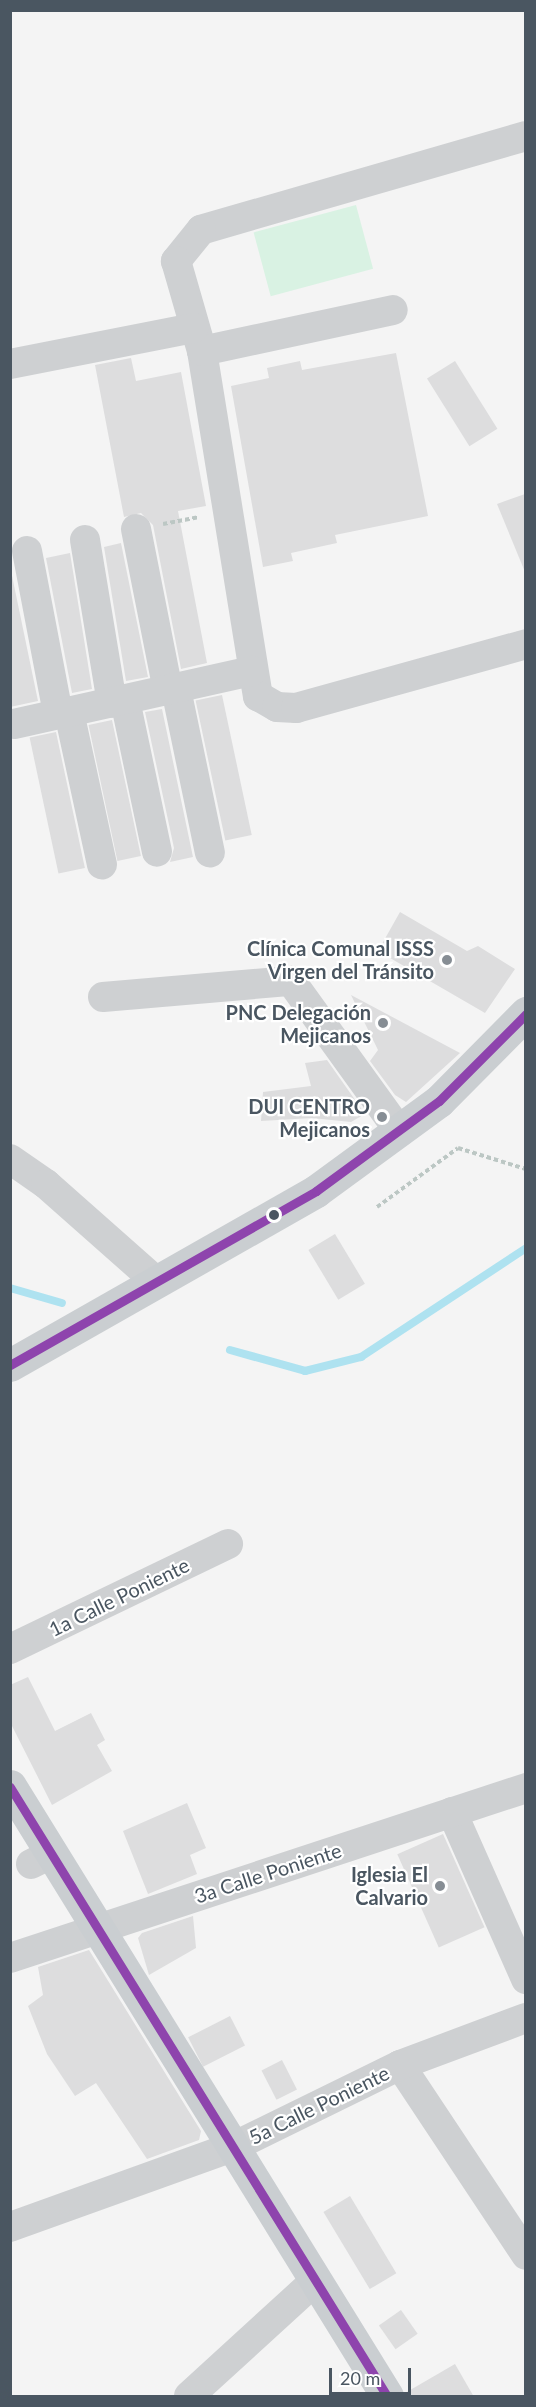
<!DOCTYPE html>
<html>
<head>
<meta charset="utf-8">
<style>
  body { margin:0 }
  #map { position:relative; width:536px; height:2407px; overflow:hidden; background:#f4f4f4; font-family:Lato,sans-serif }
  div>[style] { position:absolute }
  .green>* { inset:0; background:#d9f2e3; transform-origin:0 0 }
  .stream>* { height:8px; margin:-4px; padding:0 4px; transform-origin:4px; border-radius:4px; background:#aee2f0 }
  .building>* { inset:0; background:#ddddde; transform-origin:0 0 }
  .path>* { height:4px; margin-top:-2px; transform-origin:0; background:repeating-linear-gradient(90deg,#bcc7c4 0 4.5px,transparent 0 7.5px) }
  .minor>* { height:30px; margin:-15px; padding:0 15px; transform-origin:15px; border-radius:15px; background:#ced0d2 }
  .major>* { height:33px; margin:-16.5px; padding:0 16.5px; transform-origin:16.5px; border-radius:16.5px; background:#caced1 }
  .bus-1>* { height:9px; margin:-4.5px; padding:0 4.5px; transform-origin:4.5px; border-radius:4.5px; background:#8e44ad }
  .dots>* { width:16px; height:16px; translate:-50% -50%; box-sizing:border-box; border:3px solid #fff; border-radius:50% }
  span { translate:-50% -50%; white-space:nowrap; text-align:center; line-height:1.15; -webkit-text-stroke:4.5px #fff; paint-order:stroke }
  .poi-label { font-size:20px; color:#4a5661; font-weight:700 }
  .right { translate:-100% -50%; text-align:right }
  .street-label { font-size:20px; color:#4a5661 }
  .frame { position:absolute; inset:0; border:12px solid #4a5661; pointer-events:none }
  .scale { position:absolute; left:329px; top:2368px; width:82px; height:27px; box-sizing:border-box; border:3px solid #4a5661; border-top:0; padding-left:8px; font-size:18px; line-height:21px; white-space:nowrap; color:#4a5661; -webkit-text-stroke:4px #fff; paint-order:stroke }
</style>
</head>
<body>
<div id="map">
  <div class="green">
    <i style="left:356px;top:205px;width:66px;height:106px;rotate:75deg"></i>
  </div>
  <div class="stream">
    <i style="left:10px;top:1288px;width:54px;rotate:16.1deg"></i>
    <i style="left:230px;top:1350px;width:78px;rotate:15.6deg"></i>
    <i style="left:305px;top:1371px;width:58px;rotate:-14deg"></i>
    <i style="left:361px;top:1357px;width:198px;rotate:-33.4deg"></i>
  </div>
  <div class="building">
    <i style="clip-path:polygon(396px 353px,428px 516px,335px 535px,337px 543px,291px 553px,293px 561px,263px 567px,231px 386px,269px 378px,267px 368px,300px 361px,302px 370px)"></i>
    <i style="clip-path:polygon(131px 358px,136px 381px,181px 372px,206px 506px,178px 511px,207px 663px,181px 669px,153px 525px,141px 513px,124px 517px,95px 365px)"></i>
    <i style="left:455px;top:361px;width:80px;height:33px;rotate:58deg"></i>
    <i style="clip-path:polygon(525px 494px,525px 572px,497px 504px)"></i>
    <i style="clip-path:polygon(121px 543px,148px 677px,126px 681px,104px 547px)"></i>
    <i style="clip-path:polygon(70px 553px,92px 689px,72px 693px,46px 558px)"></i>
    <i style="clip-path:polygon(10px 566px,38px 701px,10px 707px)"></i>
    <i style="left:222px;top:695px;width:143px;height:27px;rotate:78deg"></i>
    <i style="clip-path:polygon(162px 709px,193px 857px,170px 862px,174px 848px,145px 712px)"></i>
    <i style="left:112px;top:720px;width:139px;height:24px;rotate:78deg"></i>
    <i style="left:56px;top:732px;width:139px;height:27px;rotate:78deg"></i>
    <i style="clip-path:polygon(400px 912px,467px 951px,478px 946px,515px 969px,485px 1013px,378px 951px)"></i>
    <i style="clip-path:polygon(351px 995px,460px 1053px,406px 1102px,395px 1095px,370px 1061px,378px 1050px)"></i>
    <i style="clip-path:polygon(327px 1060px,365px 1114px,351px 1122px,312px 1118px,261px 1121px,263px 1092px,311px 1086px,305px 1063px)"></i>
    <i style="left:335px;top:1234px;width:58px;height:31px;rotate:59deg"></i>
    <i style="clip-path:polygon(28px 1677px,55px 1731px,91px 1713px,105px 1740px,97px 1745px,112px 1771px,52px 1805px,10px 1722px,10px 1685px)"></i>
    <i style="clip-path:polygon(187px 1803px,206px 1848px,190px 1855px,197px 1874px,148px 1894px,123px 1831px)"></i>
    <i style="left:443px;top:1834px;width:102px;height:50px;rotate:66deg"></i>
    <i style="clip-path:polygon(193px 1916px,196px 1948px,149px 1975px,138px 1938px,142px 1933px)"></i>
    <i style="clip-path:polygon(89px 1950px,201px 2131px,199px 2140px,147px 2159px,96px 2083px,75px 2096px,47px 2054px,28px 2006px,43px 1995px,38px 1967px)"></i>
    <i style="left:230px;top:2016px;width:33px;height:47px;rotate:63deg"></i>
    <i style="left:282px;top:2060px;width:33px;height:23px;rotate:63deg"></i>
    <i style="left:350px;top:2196px;width:90px;height:31px;rotate:59deg"></i>
    <i style="left:401px;top:2310px;width:29px;height:27px;rotate:55deg"></i>
    <i style="clip-path:polygon(455px 2364px,474px 2397px,406px 2397px,405px 2393px)"></i>
  </div>
  <div class="path">
    <i style="left:163px;top:524px;width:37px;rotate:-11deg"></i>
    <i style="left:377px;top:1207px;width:100px;rotate:-36.1deg"></i>
    <i style="left:458px;top:1148px;width:71px;rotate:17.2deg"></i>
  </div>
  <div class="minor">
    <i style="left:526px;top:136px;width:338px;rotate:163.9deg"></i>
    <i style="left:201px;top:230px;width:40px;rotate:129deg"></i>
    <i style="left:176px;top:261px;width:94px;rotate:73.9deg"></i>
    <i style="left:202px;top:351px;width:350px;rotate:80.8deg"></i>
    <i style="left:258px;top:696px;width:22px;rotate:30deg"></i>
    <i style="left:277px;top:707px;width:19px;rotate:3deg"></i>
    <i style="left:296px;top:708px;width:239px;rotate:-15.5deg"></i>
    <i style="left:202px;top:351px;width:195px;rotate:-12.1deg"></i>
    <i style="left:10px;top:364px;width:187px;rotate:-11.1deg"></i>
    <i style="left:136px;top:529px;width:164px;rotate:78.8deg"></i>
    <i style="left:85px;top:540px;width:165px;rotate:80.6deg"></i>
    <i style="left:27px;top:551px;width:166px;rotate:79.2deg"></i>
    <i style="left:176px;top:689px;width:167px;rotate:78.3deg"></i>
    <i style="left:125px;top:700px;width:155px;rotate:78.1deg"></i>
    <i style="left:69px;top:712px;width:156px;rotate:77.8deg"></i>
    <i style="left:14px;top:724px;width:244px;rotate:-12.6deg"></i>
    <i style="left:103px;top:997px;width:189px;rotate:-4.9deg"></i>
    <i style="left:291px;top:981px;width:186px;rotate:54.2deg"></i>
    <i style="left:10px;top:1159px;width:44px;rotate:34.8deg"></i>
    <i style="left:46px;top:1184px;width:149px;rotate:41.5deg"></i>
    <i style="left:10px;top:1649px;width:242px;rotate:-25.7deg"></i>
    <i style="left:452px;top:1812px;width:183px;rotate:66.1deg"></i>
    <i style="left:31px;top:1864px;width:22px;rotate:-27deg"></i>
    <i style="left:10px;top:1958px;width:543px;rotate:-18.23deg"></i>
    <i style="left:400px;top:2065px;width:228px;rotate:56.4deg"></i>
    <i style="left:10px;top:2227px;width:239px;rotate:-19.8deg"></i>
    <i style="left:235px;top:2146px;width:184px;rotate:-26.1deg"></i>
    <i style="left:400px;top:2065px;width:134px;rotate:-20.5deg"></i>
    <i style="left:189px;top:2396px;width:171px;rotate:-42.4deg"></i>
  </div>
  <div class="major">
    <i style="left:10px;top:1365px;width:352px;rotate:-29.6deg"></i>
    <i style="left:316px;top:1191px;width:152px;rotate:-36.2deg"></i>
    <i style="left:439px;top:1101px;width:124px;rotate:-45.3deg"></i>
    <i style="left:10px;top:1786px;width:717px;rotate:58.28deg"></i>
  </div>
  <div class="bus-1">
    <i style="left:10px;top:1365px;width:352px;rotate:-29.6deg"></i>
    <i style="left:316px;top:1191px;width:152px;rotate:-36.2deg"></i>
    <i style="left:439px;top:1101px;width:123px;rotate:-45deg"></i>
    <i style="left:10px;top:1787px;width:716px;rotate:58.24deg"></i>
  </div>
  <div class="dots">
    <i style="left:447px;top:960px;background:#868d94"></i>
    <i style="left:383px;top:1023px;background:#868d94"></i>
    <i style="left:382px;top:1117px;background:#868d94"></i>
    <i style="left:274px;top:1215px;background:#4a5661"></i>
    <i style="left:440px;top:1886px;background:#868d94"></i>
  </div>
  <div class="poi-label">
    <span class="right" style="left:434px;top:960px">Clínica Comunal ISSS<br>Virgen del Tránsito</span>
    <span class="right" style="left:371px;top:1024px">PNC Delegación<br>Mejicanos</span>
    <span class="right" style="left:370px;top:1118px">DUI CENTRO<br>Mejicanos</span>
    <span class="right" style="left:428px;top:1886px">Iglesia El<br>Calvario</span>
  </div>
  <div class="street-label">
    <span style="left:119px;top:1597px;rotate:-26deg">1a Calle Poniente</span>
    <span style="left:268px;top:1873px;rotate:-18deg">3a Calle Poniente</span>
    <span style="left:319px;top:2105px;rotate:-26deg">5a Calle Poniente</span>
  </div>
  <div class="frame"></div>
  <div class="scale">20 m</div>
</div>
</body>
</html>
